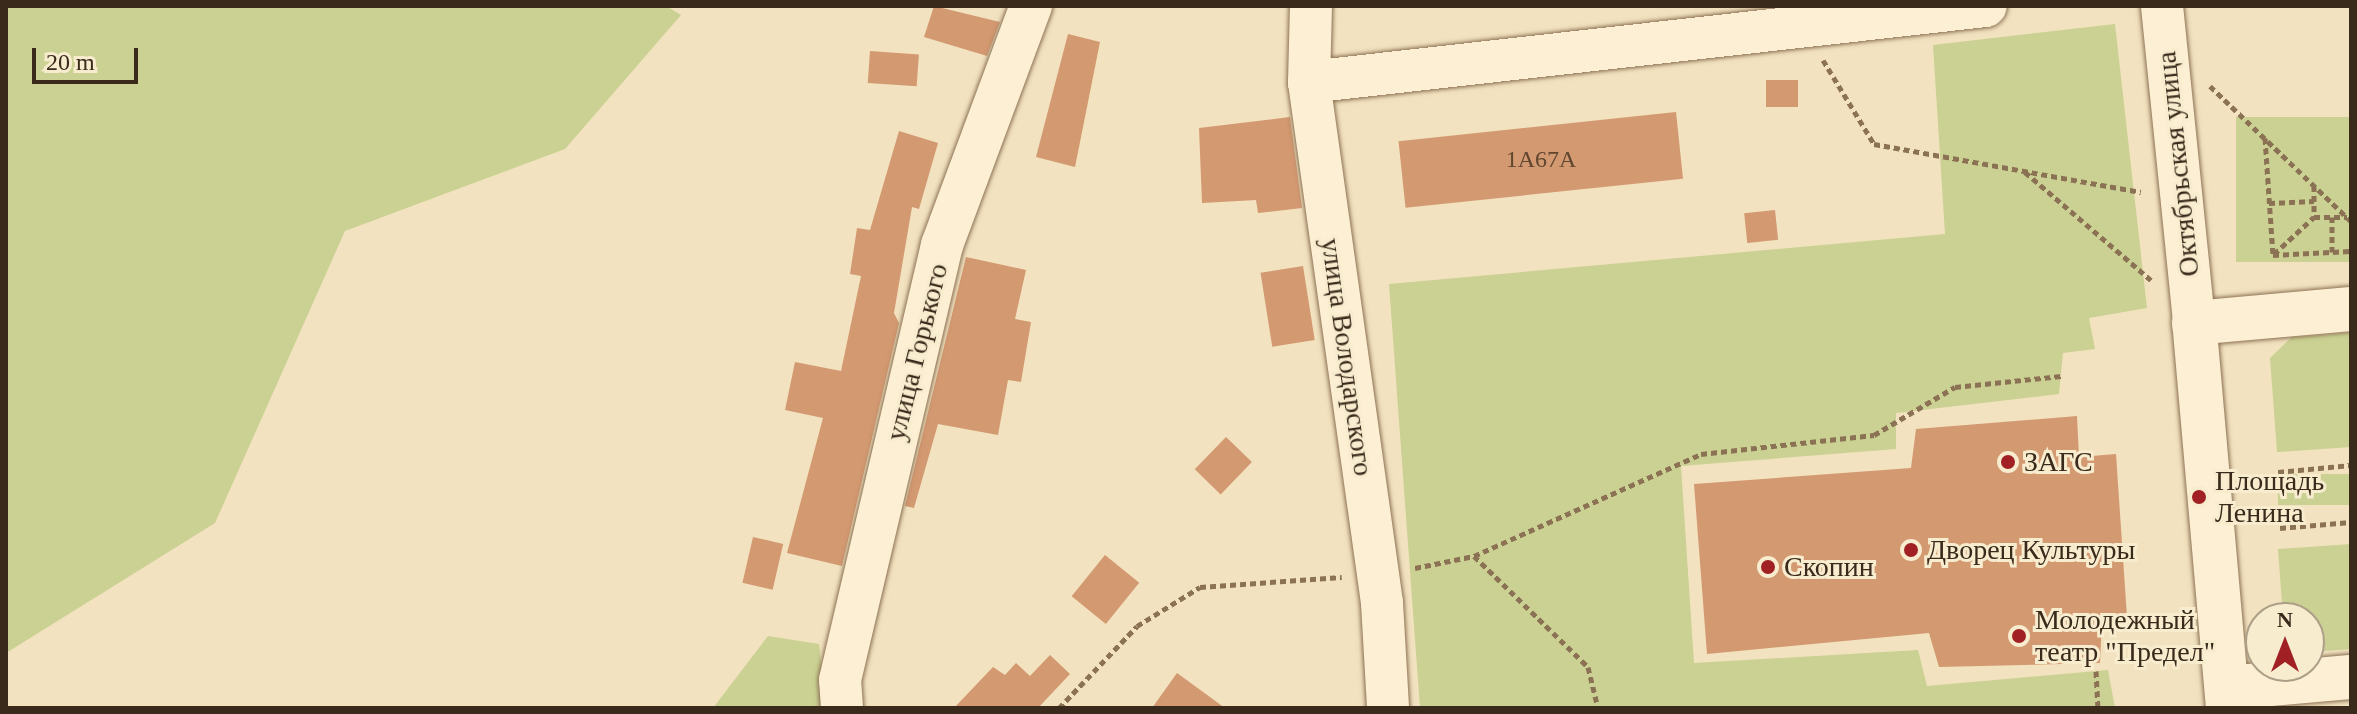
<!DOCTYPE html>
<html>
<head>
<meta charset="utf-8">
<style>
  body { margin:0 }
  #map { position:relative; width:2357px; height:714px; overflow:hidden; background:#f2e2bf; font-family:Georgia,serif }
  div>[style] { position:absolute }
  .green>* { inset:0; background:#cad192; transform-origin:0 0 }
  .building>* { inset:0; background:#d39971; transform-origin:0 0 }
  .path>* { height:5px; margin-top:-2.5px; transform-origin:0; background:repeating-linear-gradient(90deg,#8c7255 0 6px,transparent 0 10px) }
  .roads { filter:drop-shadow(0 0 2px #8c7255) drop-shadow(0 0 2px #8c7255) }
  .minor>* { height:42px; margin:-21px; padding:0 21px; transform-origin:21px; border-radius:21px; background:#fcefd3 }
  .tertiary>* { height:44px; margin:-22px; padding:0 22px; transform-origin:22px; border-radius:22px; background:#fcefd3 }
  .dots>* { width:22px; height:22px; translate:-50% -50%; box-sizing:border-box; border:4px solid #f8eccf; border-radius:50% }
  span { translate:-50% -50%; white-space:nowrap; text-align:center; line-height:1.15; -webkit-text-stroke:6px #f8eccf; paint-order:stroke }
  .number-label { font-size:24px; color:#604630 }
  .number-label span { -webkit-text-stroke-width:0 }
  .street-label { font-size:28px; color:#3a2a1b }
  .poi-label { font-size:28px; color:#3a2a1b }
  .left { translate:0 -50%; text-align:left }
  .frame { position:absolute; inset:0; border:8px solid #3a2a1b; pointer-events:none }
  .north { position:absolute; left:2245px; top:602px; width:80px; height:80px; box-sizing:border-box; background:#f8eccf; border:2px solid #ac9e87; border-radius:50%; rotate:0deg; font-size:22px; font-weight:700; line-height:32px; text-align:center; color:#3a2a1b }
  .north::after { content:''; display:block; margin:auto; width:28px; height:36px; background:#a02023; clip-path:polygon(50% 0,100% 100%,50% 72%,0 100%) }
  .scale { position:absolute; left:32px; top:48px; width:106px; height:36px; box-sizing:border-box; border:4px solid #3a2a1b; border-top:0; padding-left:10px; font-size:24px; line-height:28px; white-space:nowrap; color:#3a2a1b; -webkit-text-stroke:6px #f8eccf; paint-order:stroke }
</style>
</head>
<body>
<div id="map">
  <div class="green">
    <i style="clip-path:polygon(6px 6px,666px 6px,681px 15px,565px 149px,345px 231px,215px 523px,6px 653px)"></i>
    <i style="clip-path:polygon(2115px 24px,2147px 308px,2089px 318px,2095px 349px,2063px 353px,2059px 394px,1896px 413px,1896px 449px,1681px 466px,1694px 663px,1918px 650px,1927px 686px,2108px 670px,2115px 708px,1420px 708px,1389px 284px,1945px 234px,1933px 45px)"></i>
    <i style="left:2351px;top:117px;width:145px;height:115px;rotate:90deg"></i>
    <i style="clip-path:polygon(2351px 333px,2351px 447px,2277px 452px,2270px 358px,2292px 337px)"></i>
    <i style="left:2351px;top:474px;width:31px;height:73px;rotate:90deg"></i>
    <i style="clip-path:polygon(2351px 544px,2351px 649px,2309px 652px,2309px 618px,2283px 618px,2278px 549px)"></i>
    <i style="clip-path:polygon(768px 636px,819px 644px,826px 708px,713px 708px)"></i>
  </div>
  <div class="building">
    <i style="clip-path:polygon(934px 6px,1000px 22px,987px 56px,924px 37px)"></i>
    <i style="clip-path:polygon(1068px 34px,1100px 42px,1075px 167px,1036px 157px)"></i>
    <i style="left:870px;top:51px;width:49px;height:32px;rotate:4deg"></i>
    <i style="left:1766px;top:80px;width:32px;height:27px"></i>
    <i style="left:1676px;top:112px;width:67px;height:279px;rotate:84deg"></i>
    <i style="clip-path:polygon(1290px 117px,1302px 208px,1258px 213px,1256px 200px,1202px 203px,1199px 128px)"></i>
    <i style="clip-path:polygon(899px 131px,938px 143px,919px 209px,912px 207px,894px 313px,899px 323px,842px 566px,787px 553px,823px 418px,785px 410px,795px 362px,841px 371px,861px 276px,850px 274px,857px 228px,870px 230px)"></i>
    <i style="left:1775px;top:210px;width:30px;height:31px;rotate:84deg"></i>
    <i style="clip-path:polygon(966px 257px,1026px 270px,1015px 319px,1031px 322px,1021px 382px,1008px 380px,998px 435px,938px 424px,914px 508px,905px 506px)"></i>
    <i style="left:1303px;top:266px;width:75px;height:43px;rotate:81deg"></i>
    <i style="clip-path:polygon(2077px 416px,2079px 457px,2116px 454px,2127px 617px,2102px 620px,2100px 663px,1939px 667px,1929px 633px,1707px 654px,1694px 484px,1911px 468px,1916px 429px)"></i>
    <i style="left:1226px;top:437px;width:36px;height:45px;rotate:44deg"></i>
    <i style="left:753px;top:537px;width:31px;height:47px;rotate:13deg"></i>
    <i style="left:1105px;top:555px;width:44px;height:53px;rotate:39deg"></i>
    <i style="clip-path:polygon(1050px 655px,1070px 674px,1038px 708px,954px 708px,993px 667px,1005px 675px,1016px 663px,1030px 676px)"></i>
    <i style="clip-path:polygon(1177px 673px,1225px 708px,1152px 708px)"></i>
  </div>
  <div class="path">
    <i style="left:1823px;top:60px;width:98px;rotate:58.7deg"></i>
    <i style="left:1874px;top:144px;width:271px;rotate:10.2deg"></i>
    <i style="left:2210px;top:86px;width:195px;rotate:43.8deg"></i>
    <i style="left:2265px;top:138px;width:117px;rotate:86.1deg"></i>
    <i style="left:2273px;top:255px;width:78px;rotate:-2.9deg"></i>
    <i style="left:2025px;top:172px;width:166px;rotate:40.6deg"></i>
    <i style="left:2314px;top:186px;width:31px;rotate:90deg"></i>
    <i style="left:2314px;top:217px;width:33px"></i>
    <i style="left:2269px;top:203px;width:45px;rotate:-2.5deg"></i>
    <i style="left:2332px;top:217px;width:35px;rotate:90deg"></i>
    <i style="left:2274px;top:254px;width:54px;rotate:-42.8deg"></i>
    <i style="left:2278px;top:472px;width:73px;rotate:-5.5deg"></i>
    <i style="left:2280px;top:528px;width:71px;rotate:-4.8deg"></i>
    <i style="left:1474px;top:556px;width:159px;rotate:44.2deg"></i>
    <i style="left:1588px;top:667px;width:42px;rotate:76.3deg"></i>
    <i style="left:1415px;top:568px;width:60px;rotate:-11.5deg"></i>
    <i style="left:1474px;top:556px;width:249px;rotate:-24.2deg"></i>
    <i style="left:1701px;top:454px;width:174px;rotate:-6.3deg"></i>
    <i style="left:1874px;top:435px;width:94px;rotate:-30.7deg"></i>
    <i style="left:1955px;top:387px;width:107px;rotate:-5.9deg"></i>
    <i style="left:2096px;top:671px;width:37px;rotate:87deg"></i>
    <i style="left:1059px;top:708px;width:113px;rotate:-46.4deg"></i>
    <i style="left:1137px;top:626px;width:74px;rotate:-31.8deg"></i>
    <i style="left:1200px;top:587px;width:142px;rotate:-4deg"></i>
  </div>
  <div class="roads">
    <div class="minor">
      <i style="left:1311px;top:6px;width:76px;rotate:91.5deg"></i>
      <i style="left:1309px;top:82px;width:526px;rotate:82.02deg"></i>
      <i style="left:1382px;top:603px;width:105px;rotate:86.7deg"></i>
      <i style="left:2162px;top:6px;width:319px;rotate:84.2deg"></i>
      <i style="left:1309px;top:82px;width:681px;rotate:-6.41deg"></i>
      <i style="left:842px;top:708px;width:28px;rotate:-94deg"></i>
      <i style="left:840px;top:680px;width:447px;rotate:-76.8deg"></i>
      <i style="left:942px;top:245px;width:255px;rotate:-69.6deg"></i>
    </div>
    <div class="tertiary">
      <i style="left:2227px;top:688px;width:124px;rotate:-5.1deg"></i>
      <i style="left:2228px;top:708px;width:386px;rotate:-95deg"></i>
      <i style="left:2194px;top:323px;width:158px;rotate:-5.1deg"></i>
    </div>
  </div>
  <div class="dots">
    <i style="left:2008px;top:462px;background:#a02023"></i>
    <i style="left:2199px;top:497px;background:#a02023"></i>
    <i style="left:1911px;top:550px;background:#a02023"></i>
    <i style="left:1768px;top:567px;background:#a02023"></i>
    <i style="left:2019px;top:636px;background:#a02023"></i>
  </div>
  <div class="number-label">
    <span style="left:1541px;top:160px">1А67A</span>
  </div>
  <div class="street-label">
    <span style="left:2178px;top:164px;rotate:-96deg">Октябрьская улица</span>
    <span style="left:917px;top:352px;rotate:-76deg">улица Горького</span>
    <span style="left:1347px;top:357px;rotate:82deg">улица Володарского</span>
  </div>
  <div class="poi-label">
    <span class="left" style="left:2024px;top:462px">ЗАГС</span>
    <span class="left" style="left:2215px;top:497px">Площадь<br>Ленина</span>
    <span class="left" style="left:1927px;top:550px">Дворец Культуры</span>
    <span class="left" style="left:1784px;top:567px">Скопин</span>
    <span class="left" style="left:2035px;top:636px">Молодежный<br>театр "Предел"</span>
  </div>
  <div class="frame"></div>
  <div class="north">N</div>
  <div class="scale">20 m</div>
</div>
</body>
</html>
